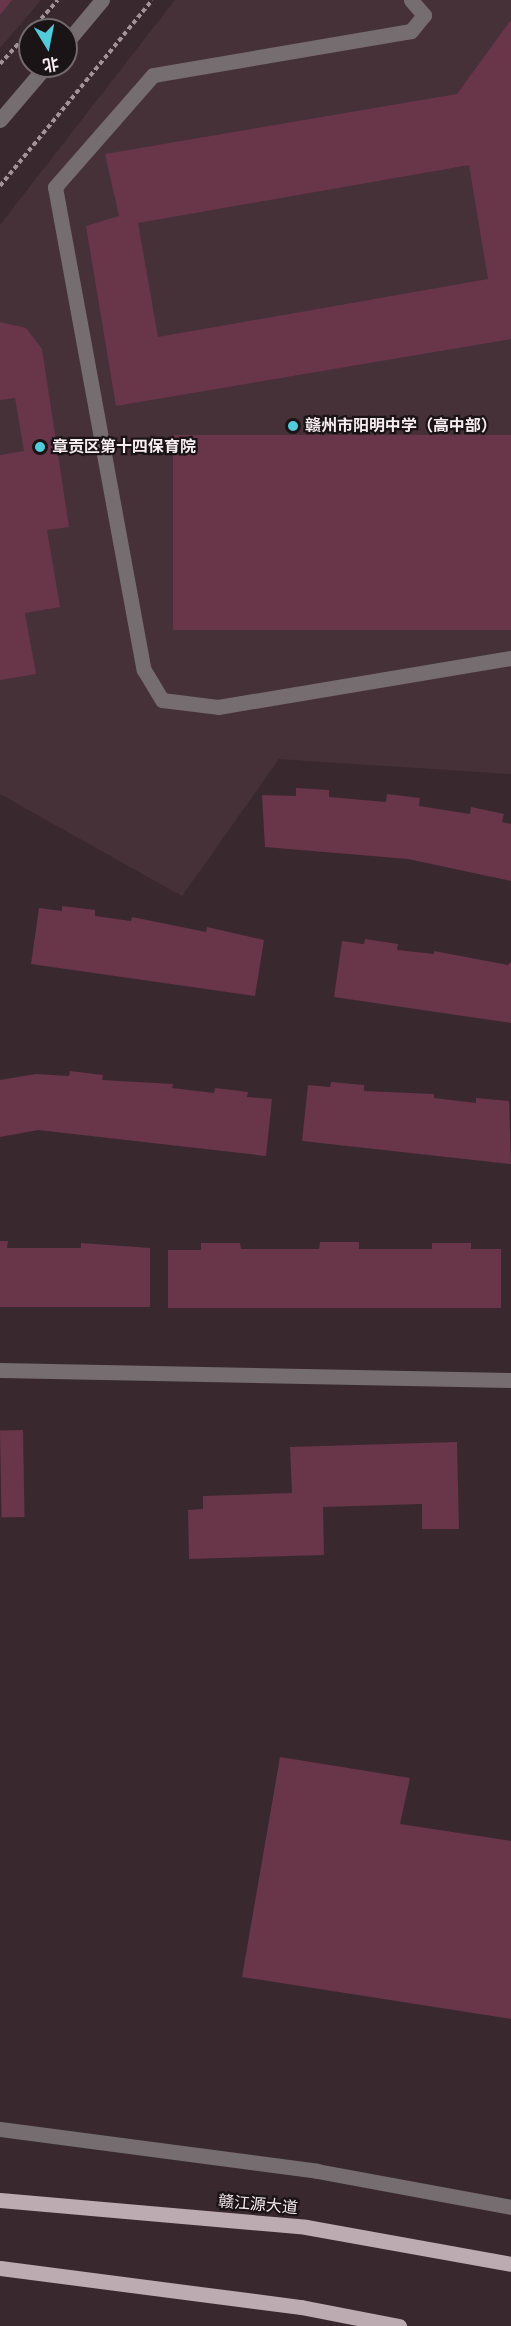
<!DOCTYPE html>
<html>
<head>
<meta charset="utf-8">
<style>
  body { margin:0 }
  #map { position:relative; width:511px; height:2326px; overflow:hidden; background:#39292e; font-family:"Fira Sans","Noto Sans SC",sans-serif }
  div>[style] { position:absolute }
  .built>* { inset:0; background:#473139 }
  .building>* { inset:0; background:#683549; transform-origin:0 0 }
  .path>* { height:4px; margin-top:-2px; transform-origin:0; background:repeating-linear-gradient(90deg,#a19398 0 4.5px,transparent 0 7.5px) }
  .service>* { height:15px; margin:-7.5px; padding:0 7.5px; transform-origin:7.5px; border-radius:7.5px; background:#756d6f }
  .tertiary>* { height:15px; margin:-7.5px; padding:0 7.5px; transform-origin:7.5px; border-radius:7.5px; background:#756d6f }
  .primary>* { height:15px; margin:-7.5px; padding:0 7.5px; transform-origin:7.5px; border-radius:7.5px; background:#bcabb0 }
  .dots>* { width:16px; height:16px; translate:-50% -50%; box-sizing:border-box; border:3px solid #1b1416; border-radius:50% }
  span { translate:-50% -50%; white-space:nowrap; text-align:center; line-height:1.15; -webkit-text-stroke:4.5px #1b1416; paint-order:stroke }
  .poi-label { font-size:16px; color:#f7ecf0; font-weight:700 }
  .left { translate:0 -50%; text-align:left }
  .street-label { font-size:16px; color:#f7ecf0 }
  .north { position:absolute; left:18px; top:18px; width:60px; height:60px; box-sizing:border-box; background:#1b1416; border:2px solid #736a6d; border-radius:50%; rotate:170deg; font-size:16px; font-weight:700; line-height:24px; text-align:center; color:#f7ecf0 }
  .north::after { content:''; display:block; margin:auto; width:21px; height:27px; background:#52cbda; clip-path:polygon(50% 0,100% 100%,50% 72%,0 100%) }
</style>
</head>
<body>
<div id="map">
  <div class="built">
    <i style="clip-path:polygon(0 0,41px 0,0 48px)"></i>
    <i style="clip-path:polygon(175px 0,511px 0,511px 774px,279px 759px,182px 896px,0 794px,0 225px)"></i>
  </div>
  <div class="building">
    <i style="clip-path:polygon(0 0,12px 0,0 15px)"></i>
    <i style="clip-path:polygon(evenodd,511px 20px,511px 339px,116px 406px,86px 226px,119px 216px,105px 154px,457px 94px,511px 20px,469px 165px,488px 279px,158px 337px,138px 223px,469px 165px)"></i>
    <i style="clip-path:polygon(0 322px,26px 328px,42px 349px,69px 527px,47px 530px,60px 607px,25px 613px,36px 674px,0 680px,0 455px,24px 451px,15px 398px,0 400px)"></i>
    <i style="left:511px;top:435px;width:195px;height:338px;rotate:90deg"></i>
    <i style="clip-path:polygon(296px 788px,329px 790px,329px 797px,386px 802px,387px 794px,420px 798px,419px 806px,470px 814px,471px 807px,504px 814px,502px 822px,511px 824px,511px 881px,408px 859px,265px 847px,262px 795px,296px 796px)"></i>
    <i style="clip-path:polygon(62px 906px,95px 910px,95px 916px,131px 921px,132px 917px,206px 932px,207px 927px,264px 940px,255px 996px,31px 964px,39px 908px,62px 911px)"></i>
    <i style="clip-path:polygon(365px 939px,398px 944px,397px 950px,434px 954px,434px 951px,508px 965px,511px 961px,511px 1023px,334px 997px,342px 941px,364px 944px)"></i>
    <i style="clip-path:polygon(70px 1071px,103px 1075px,102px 1080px,173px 1084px,172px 1088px,214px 1093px,215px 1088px,248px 1092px,247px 1097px,272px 1099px,266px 1156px,38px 1130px,0 1137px,0 1080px,36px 1074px,69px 1076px)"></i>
    <i style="clip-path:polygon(331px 1082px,364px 1085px,364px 1091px,434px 1094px,434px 1098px,476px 1103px,476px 1098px,509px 1101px,511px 1164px,302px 1141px,308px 1085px,330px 1087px)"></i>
    <i style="clip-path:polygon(0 1241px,8px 1241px,7px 1248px,81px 1248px,81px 1243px,150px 1248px,150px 1307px,0 1307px)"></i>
    <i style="clip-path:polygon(320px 1242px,359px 1242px,359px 1249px,432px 1249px,432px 1243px,471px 1243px,471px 1249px,501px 1249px,501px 1308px,168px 1308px,168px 1250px,201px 1250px,201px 1243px,240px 1243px,241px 1249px,319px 1249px)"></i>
    <i style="left:23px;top:1430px;width:87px;height:23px;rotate:89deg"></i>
    <i style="clip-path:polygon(457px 1442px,459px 1529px,422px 1529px,422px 1504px,323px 1507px,324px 1555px,189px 1559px,188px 1510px,203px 1509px,203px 1496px,292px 1493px,290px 1447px)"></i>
    <i style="clip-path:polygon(280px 1757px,410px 1778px,400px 1824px,511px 1841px,511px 2019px,242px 1977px)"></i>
  </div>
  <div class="path">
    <i style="left:31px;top:30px;width:40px;rotate:-48deg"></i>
    <i style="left:0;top:64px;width:45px;rotate:-47.7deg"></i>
    <i style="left:0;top:186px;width:240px;rotate:-50.7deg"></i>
  </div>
  <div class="service">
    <i style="left:411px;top:0;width:20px;rotate:49deg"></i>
    <i style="left:424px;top:15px;width:21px;rotate:129deg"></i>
    <i style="left:411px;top:31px;width:262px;rotate:170.3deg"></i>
    <i style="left:153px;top:75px;width:149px;rotate:131.2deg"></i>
    <i style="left:55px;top:187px;width:491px;rotate:79.6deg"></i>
    <i style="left:144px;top:670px;width:35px;rotate:59deg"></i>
    <i style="left:162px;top:700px;width:56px;rotate:7.1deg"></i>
    <i style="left:218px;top:707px;width:297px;rotate:-9.5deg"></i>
  </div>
  <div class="tertiary">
    <i style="left:66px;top:43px;width:56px;rotate:-50.1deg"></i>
    <i style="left:0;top:120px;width:71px;rotate:-49.6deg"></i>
    <i style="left:0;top:1370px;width:511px;rotate:1.12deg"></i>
    <i style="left:0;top:2129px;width:320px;rotate:7.5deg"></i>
    <i style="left:317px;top:2171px;width:197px;rotate:10.5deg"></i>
  </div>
  <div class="primary">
    <i style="left:0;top:2200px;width:307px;rotate:5deg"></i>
    <i style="left:306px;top:2227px;width:208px;rotate:10.2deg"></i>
    <i style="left:0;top:2268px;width:304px;rotate:7.4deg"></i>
    <i style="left:301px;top:2307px;width:100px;rotate:11deg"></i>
  </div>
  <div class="dots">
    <i style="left:293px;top:426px;background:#52cbda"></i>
    <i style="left:40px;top:447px;background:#52cbda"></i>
  </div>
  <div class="poi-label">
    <span class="left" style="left:305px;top:426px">赣州市阳明中学（高中部）</span>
    <span class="left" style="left:52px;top:447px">章贡区第十四保育院</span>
  </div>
  <div class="street-label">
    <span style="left:258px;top:2205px;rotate:5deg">赣江源大道</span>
  </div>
  <div class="north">北</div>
</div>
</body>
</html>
